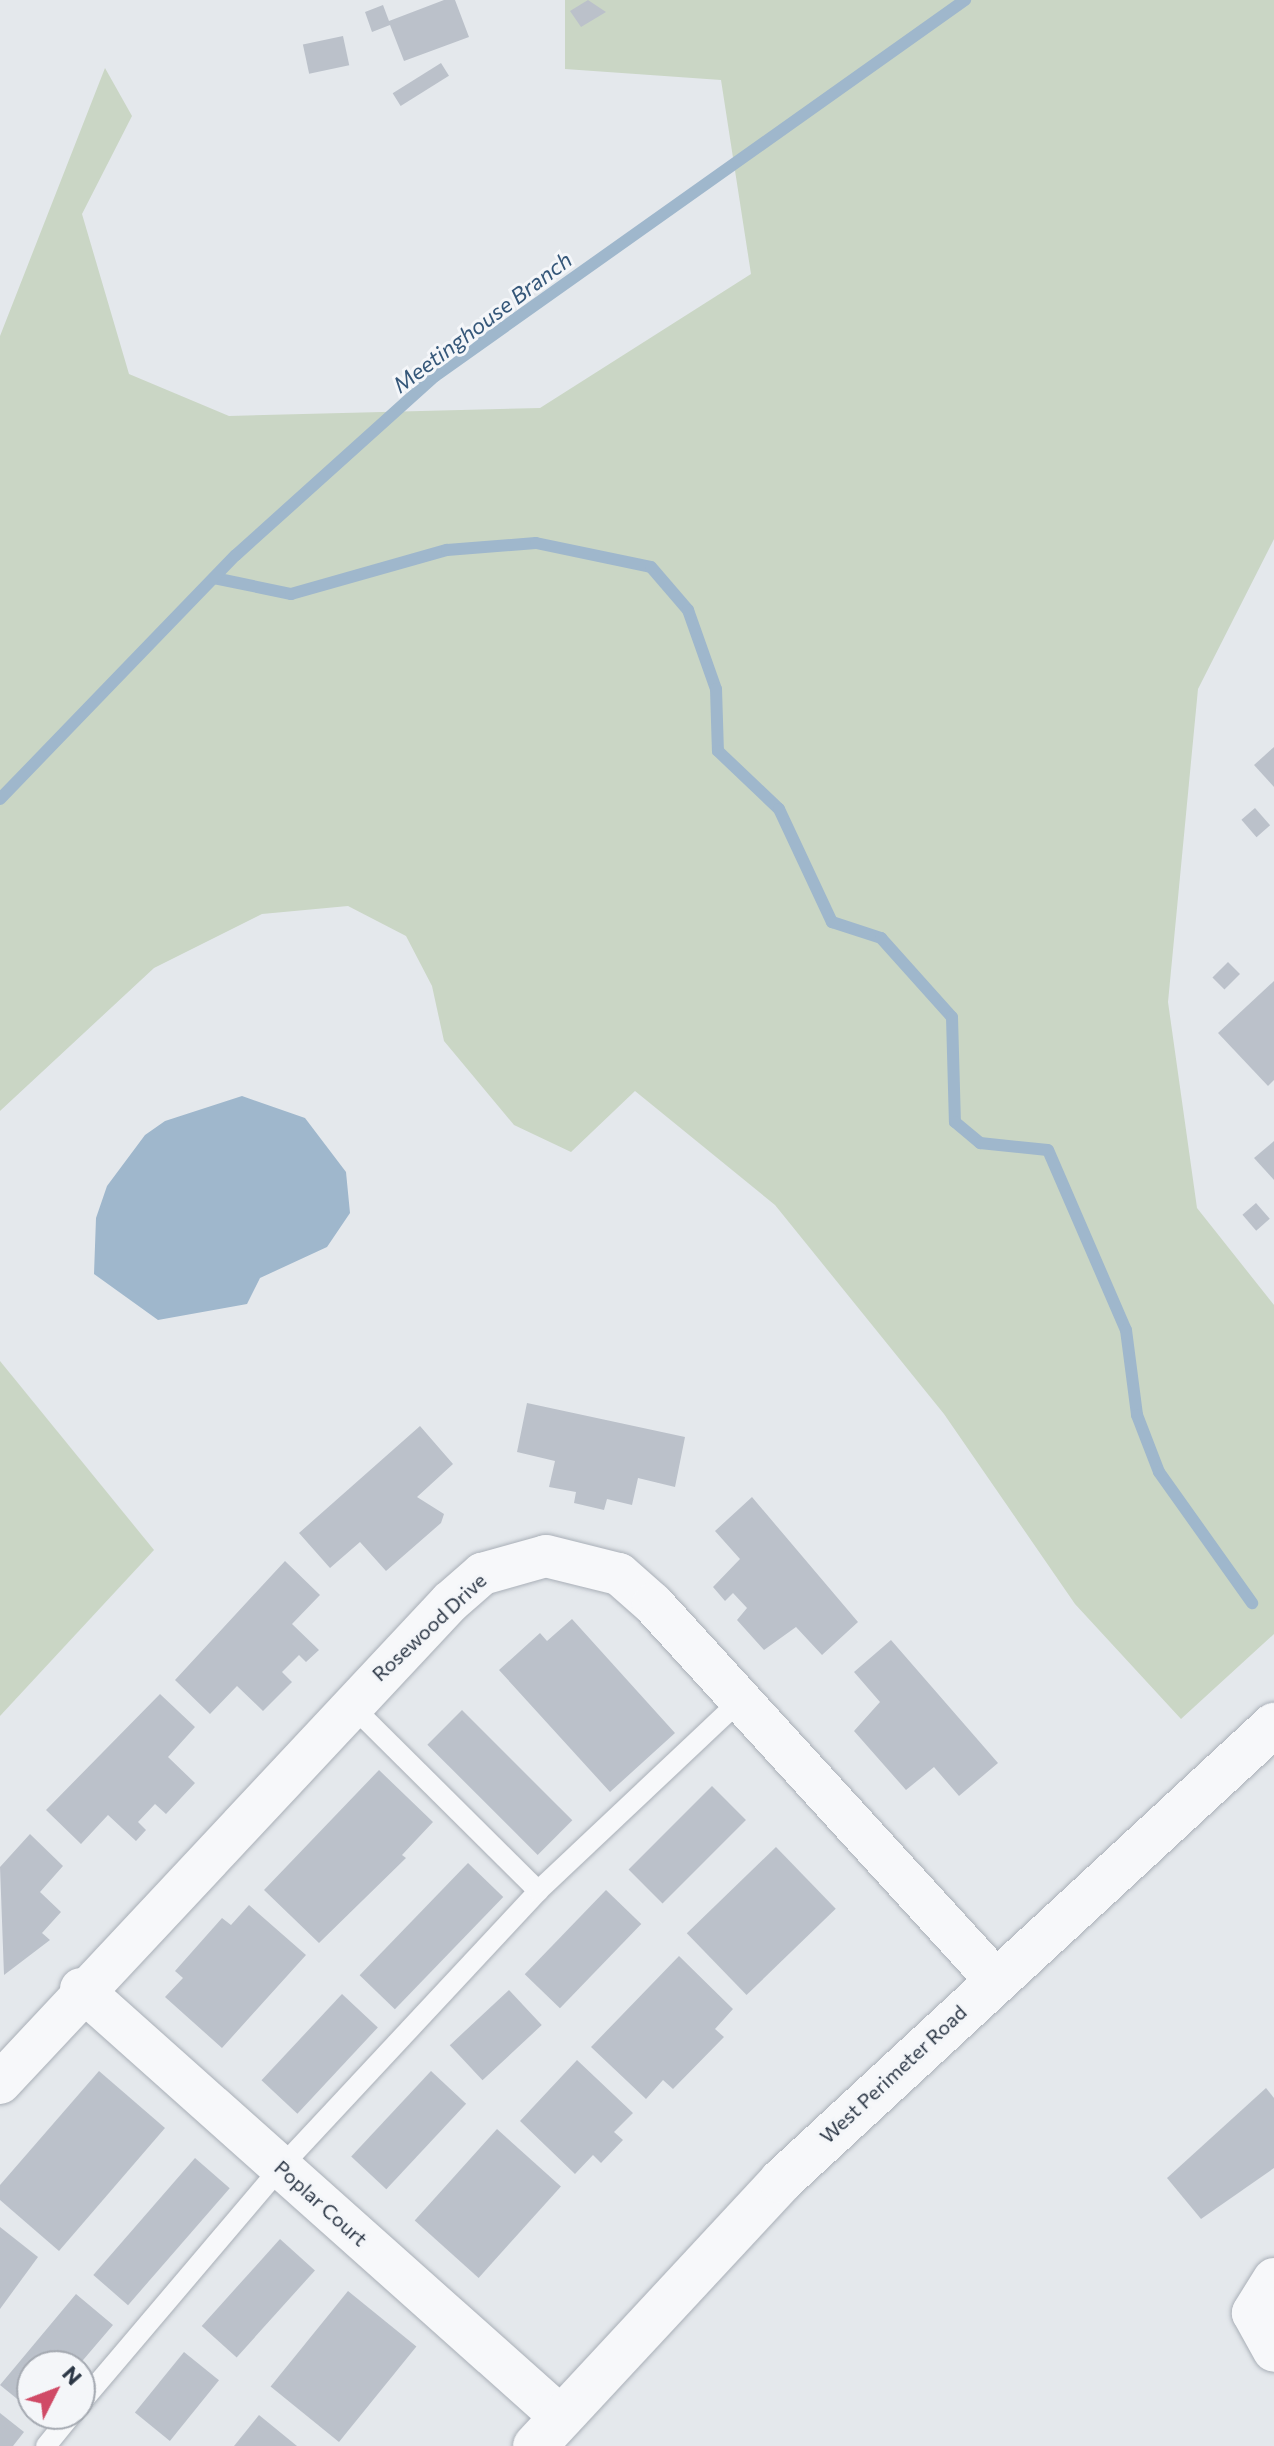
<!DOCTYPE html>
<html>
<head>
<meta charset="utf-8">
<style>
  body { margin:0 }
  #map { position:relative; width:1274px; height:2446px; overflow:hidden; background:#e4e8ec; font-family:Commissioner,sans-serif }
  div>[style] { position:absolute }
  .green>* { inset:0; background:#cad6c5 }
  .water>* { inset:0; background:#9fb7cc }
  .stream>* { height:12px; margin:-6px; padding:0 6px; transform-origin:6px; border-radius:6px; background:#9fb7cc }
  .building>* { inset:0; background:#bbc1ca; transform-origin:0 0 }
  .roads { filter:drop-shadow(0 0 2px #a9afb7) drop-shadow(0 0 2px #a9afb7) }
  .service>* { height:20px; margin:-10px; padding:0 10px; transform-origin:10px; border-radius:10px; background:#f7f8fa }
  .minor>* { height:42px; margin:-21px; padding:0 21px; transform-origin:21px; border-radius:21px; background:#f7f8fa }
  .tertiary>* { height:44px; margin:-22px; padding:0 22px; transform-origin:22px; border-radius:22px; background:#f7f8fa }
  span { translate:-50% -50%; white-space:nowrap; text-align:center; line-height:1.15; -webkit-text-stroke:6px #f4f6f9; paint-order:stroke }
  .street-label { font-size:20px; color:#2b3645 }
  .water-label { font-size:22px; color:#355779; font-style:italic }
  .north { position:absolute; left:16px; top:2350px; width:80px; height:80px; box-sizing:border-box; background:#f4f6f9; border:2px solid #a4a9b1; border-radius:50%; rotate:48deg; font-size:22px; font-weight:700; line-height:32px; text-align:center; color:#2b3645 }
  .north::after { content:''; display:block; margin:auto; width:28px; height:36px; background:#d04a66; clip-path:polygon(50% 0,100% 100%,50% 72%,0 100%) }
</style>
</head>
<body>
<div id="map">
  <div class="green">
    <i style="clip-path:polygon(565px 0,1274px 0,1274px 539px,1198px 689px,1168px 1002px,1197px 1208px,1274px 1305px,1274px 1634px,1181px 1719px,1075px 1604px,944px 1414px,775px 1205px,635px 1091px,571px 1152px,514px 1125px,444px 1041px,432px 986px,406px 936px,348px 906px,262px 914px,154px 968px,0 1111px,0 336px,105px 68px,132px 116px,82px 214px,129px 374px,229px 416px,540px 408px,751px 274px,721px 80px,565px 69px)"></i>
    <i style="clip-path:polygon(0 1361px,154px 1550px,0 1716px)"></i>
  </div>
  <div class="water">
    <i style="clip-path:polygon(242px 1096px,305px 1118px,346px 1172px,350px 1213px,327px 1247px,260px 1278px,247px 1304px,158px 1320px,94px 1274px,96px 1218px,107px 1186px,145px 1135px,165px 1121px)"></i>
  </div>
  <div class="stream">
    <i style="left:214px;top:578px;width:79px;rotate:11.7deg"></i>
    <i style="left:291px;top:594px;width:162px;rotate:-15.8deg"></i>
    <i style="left:447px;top:550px;width:89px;rotate:-4.5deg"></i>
    <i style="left:536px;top:543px;width:117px;rotate:11.8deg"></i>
    <i style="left:651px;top:567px;width:57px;rotate:49.3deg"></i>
    <i style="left:688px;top:610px;width:84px;rotate:70.5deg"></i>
    <i style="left:716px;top:689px;width:62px;rotate:88.2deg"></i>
    <i style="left:718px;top:751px;width:84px;rotate:43.6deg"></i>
    <i style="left:779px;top:809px;width:125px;rotate:64.9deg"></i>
    <i style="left:832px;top:922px;width:52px;rotate:18.1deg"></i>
    <i style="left:881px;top:938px;width:106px;rotate:48.1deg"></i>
    <i style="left:952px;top:1017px;width:105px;rotate:88.4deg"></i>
    <i style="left:955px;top:1122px;width:33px;rotate:40deg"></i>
    <i style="left:980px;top:1143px;width:68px;rotate:5.9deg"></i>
    <i style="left:1048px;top:1150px;width:196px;rotate:66.6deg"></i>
    <i style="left:1126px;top:1330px;width:86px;rotate:82.6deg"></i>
    <i style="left:1137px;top:1415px;width:61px;rotate:68.9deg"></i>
    <i style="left:1159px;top:1472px;width:161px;rotate:54.6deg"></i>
    <i style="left:0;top:799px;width:339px;rotate:-46deg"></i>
    <i style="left:236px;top:555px;width:268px;rotate:-42deg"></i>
    <i style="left:435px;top:376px;width:650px;rotate:-35.35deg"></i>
  </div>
  <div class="building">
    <i style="clip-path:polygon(444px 0,455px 0,469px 37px,404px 61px,390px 25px,372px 32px,365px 12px,383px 5px,389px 21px)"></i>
    <i style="clip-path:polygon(588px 0,606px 12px,581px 27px,570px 11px)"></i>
    <i style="left:343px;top:36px;width:30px;height:41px;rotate:78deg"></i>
    <i style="left:441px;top:63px;width:15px;height:57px;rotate:58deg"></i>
    <i style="clip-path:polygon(1274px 747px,1274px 787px,1254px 765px)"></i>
    <i style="left:1255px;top:808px;width:23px;height:18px;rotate:49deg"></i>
    <i style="left:1228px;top:962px;width:17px;height:22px;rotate:45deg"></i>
    <i style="clip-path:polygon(1274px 981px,1274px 1080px,1268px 1086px,1218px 1033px)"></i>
    <i style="clip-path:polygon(1274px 1141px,1274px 1180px,1254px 1158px)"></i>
    <i style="left:1256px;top:1203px;width:21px;height:18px;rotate:49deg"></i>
    <i style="clip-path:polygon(527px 1403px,685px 1437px,675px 1487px,638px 1478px,632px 1505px,607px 1499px,604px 1510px,574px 1503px,576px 1492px,549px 1487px,555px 1461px,517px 1452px)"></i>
    <i style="clip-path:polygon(420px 1426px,453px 1464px,417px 1497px,444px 1514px,441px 1523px,386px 1571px,360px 1542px,330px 1568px,299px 1533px)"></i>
    <i style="clip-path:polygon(752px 1497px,858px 1622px,822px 1655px,796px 1627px,764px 1650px,737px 1620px,747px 1608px,733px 1593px,725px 1601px,713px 1587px,740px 1559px,715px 1531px)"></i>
    <i style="clip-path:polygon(285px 1561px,320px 1595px,292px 1624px,319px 1650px,306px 1662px,299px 1655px,282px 1672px,292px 1682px,263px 1711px,237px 1686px,210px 1714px,175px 1680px)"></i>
    <i style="clip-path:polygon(572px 1619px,675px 1733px,610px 1792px,499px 1670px,540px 1633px,547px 1641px)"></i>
    <i style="clip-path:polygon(891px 1640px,998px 1763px,959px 1796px,934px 1767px,906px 1790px,854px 1731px,880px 1702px,854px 1672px)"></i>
    <i style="clip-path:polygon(160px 1694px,195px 1727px,168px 1757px,195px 1783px,166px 1814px,155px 1804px,138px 1822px,146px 1830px,136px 1841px,108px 1815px,81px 1844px,46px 1810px)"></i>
    <i style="left:462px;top:1710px;width:156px;height:49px;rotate:45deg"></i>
    <i style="clip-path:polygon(379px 1770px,433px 1822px,402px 1855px,406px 1858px,319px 1943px,264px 1890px)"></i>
    <i style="left:712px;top:1786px;width:48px;height:118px;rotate:45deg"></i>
    <i style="clip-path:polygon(30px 1834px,63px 1866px,40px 1892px,61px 1912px,42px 1933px,50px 1940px,4px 1975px,0 1867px)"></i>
    <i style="left:776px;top:1847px;width:86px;height:124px;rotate:46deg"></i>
    <i style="left:468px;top:1863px;width:49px;height:156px;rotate:44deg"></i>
    <i style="left:606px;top:1890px;width:49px;height:117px;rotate:44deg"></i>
    <i style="clip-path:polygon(249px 1905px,306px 1955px,222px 2048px,165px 1997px,183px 1978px,175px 1971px,222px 1918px,231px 1925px)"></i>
    <i style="clip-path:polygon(679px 1956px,733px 2009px,715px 2029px,724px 2037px,673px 2089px,663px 2080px,646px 2099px,591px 2047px)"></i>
    <i style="left:509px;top:1990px;width:48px;height:81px;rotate:47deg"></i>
    <i style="left:342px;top:1994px;width:49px;height:118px;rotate:43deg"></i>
    <i style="clip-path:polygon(577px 2060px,633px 2113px,614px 2132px,623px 2140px,601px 2163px,593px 2155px,575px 2174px,520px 2121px)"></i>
    <i style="clip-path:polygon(99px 2071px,165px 2128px,59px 2251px,0 2200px,0 2185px)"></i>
    <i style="left:431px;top:2071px;width:48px;height:117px;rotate:43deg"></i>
    <i style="clip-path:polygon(1266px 2088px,1274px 2098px,1274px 2168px,1201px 2219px,1167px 2178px)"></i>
    <i style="left:497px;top:2129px;width:86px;height:123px;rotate:42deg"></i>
    <i style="left:195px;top:2158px;width:46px;height:155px;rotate:41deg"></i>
    <i style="clip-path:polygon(0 2227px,38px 2257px,0 2309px)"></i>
    <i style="left:280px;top:2239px;width:47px;height:117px;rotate:42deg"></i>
    <i style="left:348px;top:2291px;width:88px;height:123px;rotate:39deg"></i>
    <i style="clip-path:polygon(76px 2294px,113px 2325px,78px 2366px,32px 2366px,32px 2411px,0 2385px)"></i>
    <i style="left:184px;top:2352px;width:45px;height:78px;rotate:39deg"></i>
    <i style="clip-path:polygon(0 2413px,24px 2432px,13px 2446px,0 2446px)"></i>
    <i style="clip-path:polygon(259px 2415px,297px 2446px,234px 2446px)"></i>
  </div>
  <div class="roads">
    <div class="service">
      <i style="left:349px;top:1703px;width:267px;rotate:44.8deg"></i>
      <i style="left:80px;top:2404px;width:311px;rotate:-49.7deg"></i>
      <i style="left:281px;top:2167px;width:377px;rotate:-47deg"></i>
      <i style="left:538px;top:1891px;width:279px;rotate:-43.3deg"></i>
      <i style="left:46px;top:2446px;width:41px;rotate:-50.9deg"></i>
    </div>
    <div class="minor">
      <i style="left:81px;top:1989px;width:642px;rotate:41.72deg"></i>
      <i style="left:0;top:2083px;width:659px;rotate:-46.91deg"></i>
      <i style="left:450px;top:1602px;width:43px;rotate:-41.2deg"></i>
      <i style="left:482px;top:1574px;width:66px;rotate:-15.7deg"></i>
      <i style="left:546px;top:1556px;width:75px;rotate:13.9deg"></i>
      <i style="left:619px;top:1574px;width:45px;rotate:41.4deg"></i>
      <i style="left:653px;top:1604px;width:508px;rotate:47.64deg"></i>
      <i style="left:1274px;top:2279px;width:40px;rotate:122deg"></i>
      <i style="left:1253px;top:2313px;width:43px;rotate:61.1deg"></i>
    </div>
    <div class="tertiary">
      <i style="left:535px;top:2446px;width:362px;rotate:-47.1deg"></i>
      <i style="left:781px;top:2181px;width:672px;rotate:-42.77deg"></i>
    </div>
  </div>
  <div class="street-label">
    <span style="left:429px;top:1627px;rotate:-43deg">Rosewood Drive</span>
    <span style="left:893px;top:2074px;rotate:-43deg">West Perimeter Road</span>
    <span style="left:321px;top:2203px;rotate:42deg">Poplar Court</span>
  </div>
  <div class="water-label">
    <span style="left:482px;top:322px;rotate:-37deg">Meetinghouse Branch</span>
  </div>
  <div class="north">N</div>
</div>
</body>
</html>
